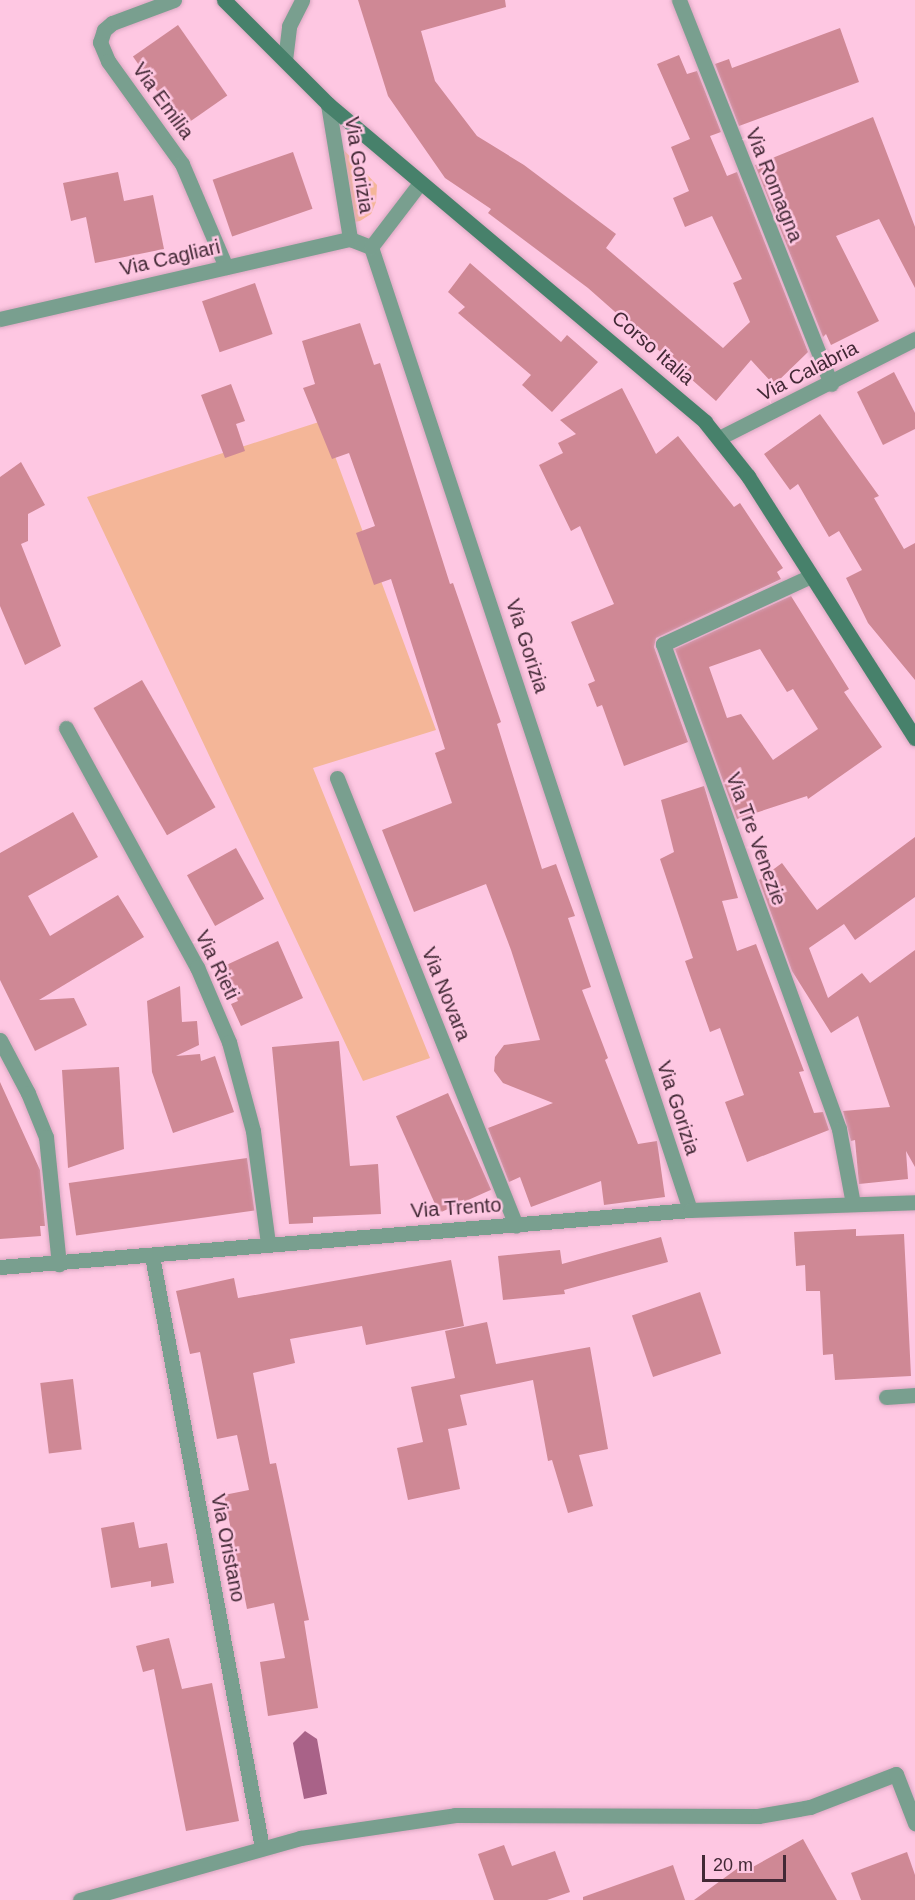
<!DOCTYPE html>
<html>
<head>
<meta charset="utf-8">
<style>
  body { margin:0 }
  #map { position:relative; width:915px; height:1900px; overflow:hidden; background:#fec7e2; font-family:Arial,sans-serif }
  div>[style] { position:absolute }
  .green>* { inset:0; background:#f4b698 }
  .water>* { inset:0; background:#a96288 }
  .building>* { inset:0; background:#cf8895; transform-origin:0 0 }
  .roads { filter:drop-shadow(0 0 2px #d9a7c0) drop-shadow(0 0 2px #d9a7c0) }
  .street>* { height:15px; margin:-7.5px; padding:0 7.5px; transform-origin:7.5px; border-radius:7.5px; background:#799f8f }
  .secondary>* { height:15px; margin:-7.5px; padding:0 7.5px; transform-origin:7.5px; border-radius:7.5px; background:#47816b }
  span { translate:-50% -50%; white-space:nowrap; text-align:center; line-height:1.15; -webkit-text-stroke:5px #fec7e2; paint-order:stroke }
  .street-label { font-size:20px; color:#432936 }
  .scale { position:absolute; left:702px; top:1855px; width:84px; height:27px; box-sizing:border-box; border:3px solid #432936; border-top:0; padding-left:8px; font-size:18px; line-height:21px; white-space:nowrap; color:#432936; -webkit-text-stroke:4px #fec7e2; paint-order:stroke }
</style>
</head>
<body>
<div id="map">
  <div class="green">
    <i style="clip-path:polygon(340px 146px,377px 185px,376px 202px,371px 214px,360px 221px,354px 222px)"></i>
    <i style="clip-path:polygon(322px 421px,436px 730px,313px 768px,430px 1058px,363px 1081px,87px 497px)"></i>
  </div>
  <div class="water">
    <i style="clip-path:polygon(305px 1731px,317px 1739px,327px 1794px,304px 1799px,293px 1743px)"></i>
  </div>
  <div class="building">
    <i style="clip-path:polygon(358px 0,505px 0,506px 7px,421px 31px,435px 81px,477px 136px,524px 165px,616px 234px,606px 248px,723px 348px,750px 322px,733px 283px,742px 279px,712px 216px,685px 227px,673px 198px,689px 191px,671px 147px,690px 139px,657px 64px,679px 55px,687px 74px,697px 71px,721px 132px,710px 136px,727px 176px,737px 172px,808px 352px,774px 385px,751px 360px,716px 401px,588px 288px,488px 213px,491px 209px,445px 178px,388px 96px)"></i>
    <i style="left:178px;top:25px;width:86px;height:55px;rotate:55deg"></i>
    <i style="clip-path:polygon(840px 28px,859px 82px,739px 126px,715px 64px,729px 59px,732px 68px)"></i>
    <i style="clip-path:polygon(873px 117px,915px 227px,915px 288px,879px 219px,836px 236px,879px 321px,831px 345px,826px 334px,823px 337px,755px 165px)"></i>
    <i style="left:293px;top:152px;width:60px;height:85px;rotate:71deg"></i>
    <i style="clip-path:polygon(118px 172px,124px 201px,153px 195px,164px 249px,95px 263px,86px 217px,71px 221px,63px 183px)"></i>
    <i style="clip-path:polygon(470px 263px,561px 342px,567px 335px,598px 362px,552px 412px,522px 385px,531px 375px,458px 313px,465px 307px,448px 292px)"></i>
    <i style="left:255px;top:283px;width:54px;height:56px;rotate:71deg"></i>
    <i style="clip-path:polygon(360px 323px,374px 365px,380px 363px,450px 584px,453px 583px,501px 722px,497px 724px,542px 869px,556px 864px,575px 916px,568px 918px,591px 987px,582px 990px,608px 1058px,605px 1060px,638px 1144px,657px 1141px,665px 1197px,604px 1205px,601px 1181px,531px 1207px,520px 1177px,509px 1182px,488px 1128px,553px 1103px,503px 1083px,494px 1071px,495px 1057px,504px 1045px,540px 1040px,511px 950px,486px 884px,414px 912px,382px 830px,452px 803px,435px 753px,445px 749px,391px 579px,374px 585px,356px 533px,375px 526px,349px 453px,332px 459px,303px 388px,315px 384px,302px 341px)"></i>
    <i style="clip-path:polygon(894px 372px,915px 413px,915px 429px,883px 445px,857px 392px)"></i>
    <i style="clip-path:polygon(231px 384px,245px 421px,236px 424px,245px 451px,225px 458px,201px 395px)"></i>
    <i style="clip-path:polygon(622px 388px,656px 454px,678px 436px,734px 507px,740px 503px,783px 568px,777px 572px,781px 579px,656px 638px,654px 647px,688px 742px,624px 766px,602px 705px,597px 707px,588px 684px,595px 681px,571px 622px,614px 604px,580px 526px,571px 531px,539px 465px,563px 453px,558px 443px,576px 434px,560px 420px)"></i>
    <i style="clip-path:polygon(820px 414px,879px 496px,874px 498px,904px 549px,915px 543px,915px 680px,868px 623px,846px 578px,862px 570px,839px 531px,829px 537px,798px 484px,790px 490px,764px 454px)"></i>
    <i style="clip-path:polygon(21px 462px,45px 505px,28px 514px,28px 541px,21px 544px,61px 646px,25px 665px,0 606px,0 477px)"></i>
    <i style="clip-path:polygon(evenodd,791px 596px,849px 689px,844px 692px,882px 747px,808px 799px,807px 796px,737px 819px,675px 649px,791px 596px,760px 649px,787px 692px,793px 689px,818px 729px,773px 760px,741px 714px,727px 718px,709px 667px,760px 649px)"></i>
    <i style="left:142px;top:680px;width:147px;height:56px;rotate:60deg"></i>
    <i style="clip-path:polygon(704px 786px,738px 898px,722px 901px,737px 951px,756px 944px,804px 1071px,799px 1072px,814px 1113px,823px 1112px,829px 1130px,747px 1162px,725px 1102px,744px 1095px,720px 1028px,710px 1032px,685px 961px,693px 958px,660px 859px,674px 852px,661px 800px)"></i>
    <i style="clip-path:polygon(73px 812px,98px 857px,28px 896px,50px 936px,118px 895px,144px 937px,39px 1000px,74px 998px,87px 1025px,35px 1051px,0 980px,0 853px)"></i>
    <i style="clip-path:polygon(915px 837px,915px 897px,855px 940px,844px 924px,809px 948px,828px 998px,862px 973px,870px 983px,915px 950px,915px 1167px,906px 1151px,908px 1179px,859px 1184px,855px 1140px,851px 1141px,843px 1111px,890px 1107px,858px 1016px,831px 1033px,792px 971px,759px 880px,782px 863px,817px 910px)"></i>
    <i style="left:236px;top:848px;width:58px;height:56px;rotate:61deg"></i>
    <i style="clip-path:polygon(278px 941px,303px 998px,241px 1026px,231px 1004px,238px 1001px,222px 967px)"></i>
    <i style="clip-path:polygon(180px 986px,182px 1022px,197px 1021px,199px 1045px,176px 1056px,200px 1054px,201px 1061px,215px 1056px,234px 1112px,173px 1133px,152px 1072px,147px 1001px)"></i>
    <i style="clip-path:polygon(339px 1041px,350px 1166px,378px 1164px,381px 1214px,313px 1217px,313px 1223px,289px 1224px,272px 1047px)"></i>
    <i style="clip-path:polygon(119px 1067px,124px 1149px,68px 1168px,62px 1070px)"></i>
    <i style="clip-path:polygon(0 1082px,40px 1170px,45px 1226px,40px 1226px,41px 1236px,0 1239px)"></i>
    <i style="left:448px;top:1093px;width:106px;height:57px;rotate:66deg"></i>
    <i style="left:247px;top:1158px;width:53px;height:180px;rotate:82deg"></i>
    <i style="clip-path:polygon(856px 1229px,856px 1236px,904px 1234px,911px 1376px,835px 1380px,833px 1354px,823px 1355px,820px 1291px,806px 1291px,805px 1265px,796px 1266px,794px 1232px)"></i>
    <i style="clip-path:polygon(661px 1237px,668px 1262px,564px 1290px,565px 1294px,503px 1300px,498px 1256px,560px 1250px,562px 1264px)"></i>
    <i style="clip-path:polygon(451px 1260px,464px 1326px,366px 1345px,362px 1326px,290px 1339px,295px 1363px,253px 1373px,270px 1464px,276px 1463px,309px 1620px,304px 1621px,318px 1708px,268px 1716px,260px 1662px,285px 1658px,274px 1603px,247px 1609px,224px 1495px,249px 1490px,237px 1435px,217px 1439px,200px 1352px,190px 1354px,176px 1291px,234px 1278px,238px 1298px)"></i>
    <i style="left:700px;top:1292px;width:65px;height:72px;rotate:71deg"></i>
    <i style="clip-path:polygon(487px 1322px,496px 1364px,590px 1347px,608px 1449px,579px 1455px,593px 1506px,568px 1513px,552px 1460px,548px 1461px,533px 1380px,460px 1395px,467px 1425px,448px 1429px,460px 1489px,408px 1500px,397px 1448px,423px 1442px,411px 1387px,455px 1378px,445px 1331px)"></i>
    <i style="left:73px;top:1379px;width:71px;height:33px;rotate:83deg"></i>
    <i style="clip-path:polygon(134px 1522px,139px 1548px,167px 1543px,174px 1583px,151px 1587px,151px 1581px,111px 1588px,101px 1528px)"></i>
    <i style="clip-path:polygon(169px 1638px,182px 1689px,212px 1683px,239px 1821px,186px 1831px,154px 1669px,143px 1672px,136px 1646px)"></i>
    <i style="clip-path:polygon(803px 1839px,837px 1900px,694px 1900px,738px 1868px,742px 1873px)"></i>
    <i style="clip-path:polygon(504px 1845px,512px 1866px,555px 1851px,570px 1892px,547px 1900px,494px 1900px,478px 1854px)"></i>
    <i style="clip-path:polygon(907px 1852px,915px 1875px,915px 1900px,861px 1900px,851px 1873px)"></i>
    <i style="clip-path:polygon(673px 1865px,685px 1900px,583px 1900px,583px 1897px)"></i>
  </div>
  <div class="roads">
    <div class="street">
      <i style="left:174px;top:0;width:66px;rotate:159.6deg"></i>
      <i style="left:112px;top:23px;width:11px;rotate:139deg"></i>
      <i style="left:104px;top:30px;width:13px;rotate:108deg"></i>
      <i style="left:100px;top:42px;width:21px;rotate:67deg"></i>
      <i style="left:108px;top:61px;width:127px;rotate:54.3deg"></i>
      <i style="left:182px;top:164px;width:112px;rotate:66.9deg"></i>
      <i style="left:679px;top:0;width:413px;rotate:68.4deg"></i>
      <i style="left:285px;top:60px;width:34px;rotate:-83deg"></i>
      <i style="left:289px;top:26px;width:29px;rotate:-63deg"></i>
      <i style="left:328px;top:104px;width:137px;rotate:80.7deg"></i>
      <i style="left:350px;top:239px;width:22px;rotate:21deg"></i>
      <i style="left:371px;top:247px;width:1014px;rotate:71.67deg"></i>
      <i style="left:371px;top:247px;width:81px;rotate:-52.6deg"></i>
      <i style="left:0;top:319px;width:359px;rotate:-12.9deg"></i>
      <i style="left:719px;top:438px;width:220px;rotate:-26.8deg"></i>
      <i style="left:811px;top:576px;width:163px;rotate:155.3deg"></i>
      <i style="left:663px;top:644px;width:516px;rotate:70.05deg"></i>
      <i style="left:839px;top:1129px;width:76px;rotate:79.4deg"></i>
      <i style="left:66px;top:728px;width:273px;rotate:61.3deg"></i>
      <i style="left:197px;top:967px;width:82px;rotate:66.9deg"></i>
      <i style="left:229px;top:1042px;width:92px;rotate:74.9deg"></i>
      <i style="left:253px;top:1131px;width:113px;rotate:82.4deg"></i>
      <i style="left:337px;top:778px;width:482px;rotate:68.2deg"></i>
      <i style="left:0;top:1040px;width:60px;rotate:62.2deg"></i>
      <i style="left:28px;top:1093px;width:48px;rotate:67.8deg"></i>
      <i style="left:46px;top:1137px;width:128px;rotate:84.2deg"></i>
      <i style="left:152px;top:1256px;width:602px;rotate:79.47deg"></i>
      <i style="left:0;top:1267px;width:692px;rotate:-4.72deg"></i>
      <i style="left:690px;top:1210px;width:225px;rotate:-2deg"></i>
      <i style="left:886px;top:1397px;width:29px;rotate:-4deg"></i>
      <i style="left:80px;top:1900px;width:229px;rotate:-15.7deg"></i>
      <i style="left:300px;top:1838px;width:157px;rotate:-8.4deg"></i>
      <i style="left:455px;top:1815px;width:303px;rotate:0.2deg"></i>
      <i style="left:758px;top:1816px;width:53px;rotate:-9.8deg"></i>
      <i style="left:810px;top:1807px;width:92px;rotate:-21deg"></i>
      <i style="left:896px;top:1774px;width:53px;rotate:68.8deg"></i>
    </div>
    <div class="secondary">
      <i style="left:224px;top:0;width:147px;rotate:45deg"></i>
      <i style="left:328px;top:104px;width:493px;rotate:40.1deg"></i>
      <i style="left:705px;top:422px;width:69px;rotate:51.5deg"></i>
      <i style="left:748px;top:476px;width:311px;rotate:57.5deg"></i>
    </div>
  </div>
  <div class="street-label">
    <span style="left:163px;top:101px;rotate:54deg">Via Emilia</span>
    <span style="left:359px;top:165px;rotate:81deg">Via Gorizia</span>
    <span style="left:774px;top:185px;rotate:68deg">Via Romagna</span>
    <span style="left:170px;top:258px;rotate:-13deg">Via Cagliari</span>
    <span style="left:653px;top:348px;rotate:41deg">Corso Italia</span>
    <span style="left:808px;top:371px;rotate:-27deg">Via Calabria</span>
    <span style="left:527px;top:646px;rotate:72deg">Via Gorizia</span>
    <span style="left:756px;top:839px;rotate:70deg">Via Tre Venezie</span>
    <span style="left:217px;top:965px;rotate:64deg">Via Rieti</span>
    <span style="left:446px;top:994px;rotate:68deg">Via Novara</span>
    <span style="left:678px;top:1108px;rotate:72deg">Via Gorizia</span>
    <span style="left:456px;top:1208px;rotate:-4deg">Via Trento</span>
    <span style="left:228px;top:1548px;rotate:79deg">Via Oristano</span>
  </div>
  <div class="scale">20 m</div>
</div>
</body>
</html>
